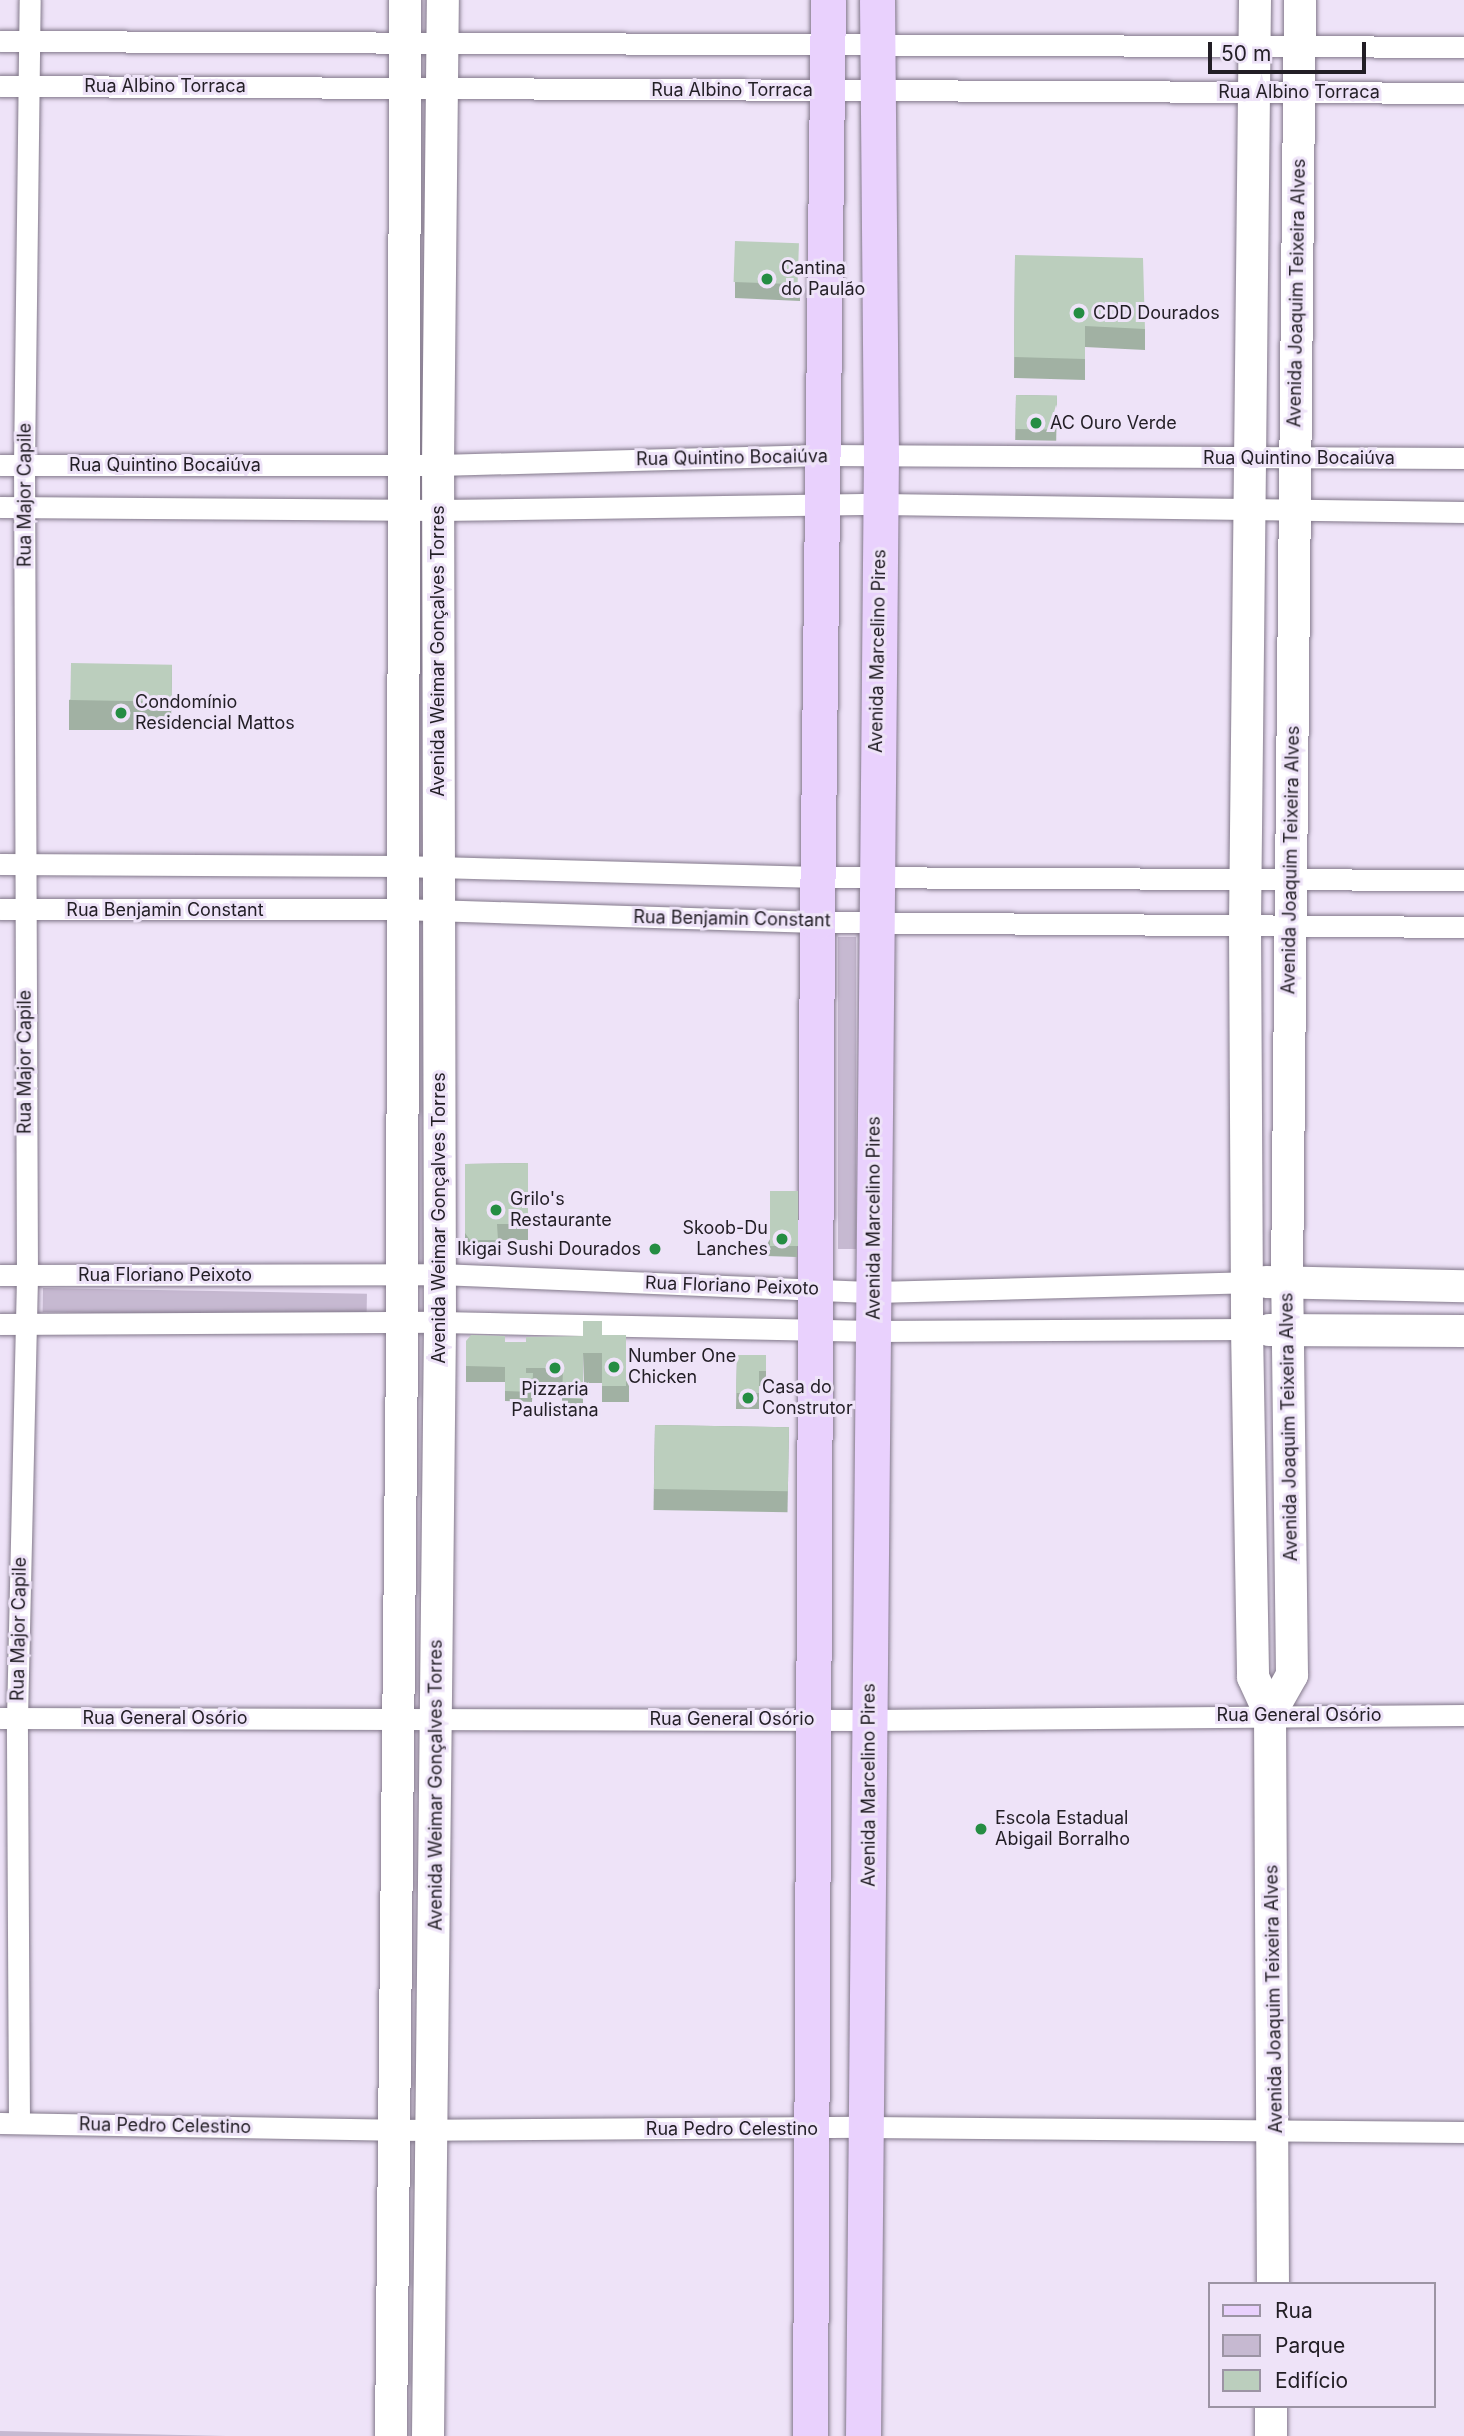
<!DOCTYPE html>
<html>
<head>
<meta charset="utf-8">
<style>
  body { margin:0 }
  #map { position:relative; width:1464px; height:2436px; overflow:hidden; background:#eee3f8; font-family:Inter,sans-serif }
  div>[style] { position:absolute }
  .green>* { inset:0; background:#c6b9d1; transform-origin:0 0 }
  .roads { filter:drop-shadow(0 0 2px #82788a) drop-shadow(0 0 2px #82788a) }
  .street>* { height:21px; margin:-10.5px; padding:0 10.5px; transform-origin:10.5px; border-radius:10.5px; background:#fff }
  .secondary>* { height:32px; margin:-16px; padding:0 16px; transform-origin:16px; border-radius:16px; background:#fff }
  .primary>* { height:35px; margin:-17.5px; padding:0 17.5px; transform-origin:17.5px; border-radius:17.5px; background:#e9d1fd }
  .wall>* { inset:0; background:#a1b1a3; transform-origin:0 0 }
  .building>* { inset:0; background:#bbcebd; transform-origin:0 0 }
  .dots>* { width:19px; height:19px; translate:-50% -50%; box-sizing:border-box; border:4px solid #eee3f8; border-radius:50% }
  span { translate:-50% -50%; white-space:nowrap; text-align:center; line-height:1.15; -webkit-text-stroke:6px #eee3f8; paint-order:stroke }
  .street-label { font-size:18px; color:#221e25 }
  .poi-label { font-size:18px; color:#221e25 }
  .left { translate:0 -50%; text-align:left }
  .right { translate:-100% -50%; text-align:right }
  .legend { position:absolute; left:1208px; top:2282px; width:228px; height:126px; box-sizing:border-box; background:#eee3f8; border:2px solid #9c94a4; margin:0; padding:9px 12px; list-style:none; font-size:21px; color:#221e25 }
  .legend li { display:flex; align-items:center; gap:14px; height:35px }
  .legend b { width:35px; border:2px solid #9c94a4 }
  .scale { position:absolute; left:1208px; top:42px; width:158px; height:32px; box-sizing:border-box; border:4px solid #221e25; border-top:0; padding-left:9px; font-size:21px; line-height:24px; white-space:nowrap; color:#221e25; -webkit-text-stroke:5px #eee3f8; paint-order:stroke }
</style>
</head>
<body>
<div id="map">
  <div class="green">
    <i style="left:838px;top:937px;width:18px;height:312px"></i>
    <i style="left:43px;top:1288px;width:324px;height:24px;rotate:1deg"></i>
    <i style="clip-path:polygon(0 2431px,226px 2436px,0 2436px)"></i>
  </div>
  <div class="roads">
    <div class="street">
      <i style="left:0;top:41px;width:1464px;rotate:0.23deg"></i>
      <i style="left:0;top:86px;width:1464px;rotate:0.27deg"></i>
      <i style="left:0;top:465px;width:438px"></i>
      <i style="left:438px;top:465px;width:385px;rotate:-1.5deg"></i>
      <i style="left:823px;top:455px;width:641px;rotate:0.27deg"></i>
      <i style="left:0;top:507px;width:438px;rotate:0.4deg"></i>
      <i style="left:438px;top:510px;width:442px;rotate:-0.8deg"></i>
      <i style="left:880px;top:504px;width:584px;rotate:0.78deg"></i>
      <i style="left:0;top:864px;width:400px;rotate:0.3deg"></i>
      <i style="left:400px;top:866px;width:418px;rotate:1.5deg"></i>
      <i style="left:818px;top:877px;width:646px;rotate:0.27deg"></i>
      <i style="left:0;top:909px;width:400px"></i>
      <i style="left:400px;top:909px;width:417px;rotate:1.8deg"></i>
      <i style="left:817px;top:922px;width:647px;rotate:0.44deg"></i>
      <i style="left:0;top:1275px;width:439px;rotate:-0.1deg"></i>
      <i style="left:439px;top:1274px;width:436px;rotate:2.4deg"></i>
      <i style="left:875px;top:1292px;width:372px;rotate:-1.5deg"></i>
      <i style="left:0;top:1324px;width:440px;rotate:-0.3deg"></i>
      <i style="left:440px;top:1322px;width:434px;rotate:1.2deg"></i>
      <i style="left:874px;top:1331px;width:373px;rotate:-0.3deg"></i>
      <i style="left:0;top:1718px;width:870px;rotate:0.13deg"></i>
      <i style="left:870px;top:1720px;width:594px;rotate:-0.48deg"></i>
      <i style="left:0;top:2123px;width:393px;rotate:1deg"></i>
      <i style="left:393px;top:2130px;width:474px;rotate:-0.4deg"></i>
      <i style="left:867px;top:2127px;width:597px;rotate:0.48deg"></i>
      <i style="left:19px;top:2123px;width:405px;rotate:-90.3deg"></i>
      <i style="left:17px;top:1718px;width:443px;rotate:-88.7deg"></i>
      <i style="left:27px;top:1275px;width:810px;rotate:-90.21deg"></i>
      <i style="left:24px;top:465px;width:465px;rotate:-89.3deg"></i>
    </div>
    <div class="secondary">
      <i style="left:1255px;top:0;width:925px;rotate:90.62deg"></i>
      <i style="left:1245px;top:925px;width:404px;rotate:89.7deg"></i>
      <i style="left:1247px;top:1329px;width:348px;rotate:89deg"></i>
      <i style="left:1253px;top:1677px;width:41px;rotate:65.3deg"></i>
      <i style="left:1270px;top:1714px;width:570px;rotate:89.7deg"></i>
      <i style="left:1266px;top:1282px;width:198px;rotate:1.2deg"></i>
      <i style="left:1269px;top:1330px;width:195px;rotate:0.3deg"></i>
      <i style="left:1270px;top:1714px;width:45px;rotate:-60.6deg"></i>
      <i style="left:1292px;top:1675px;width:394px;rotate:-90.7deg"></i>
      <i style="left:1287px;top:1281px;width:1281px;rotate:-89.42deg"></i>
      <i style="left:391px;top:2436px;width:1090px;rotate:-89.42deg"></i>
      <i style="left:402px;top:1346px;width:1346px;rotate:-89.87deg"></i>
      <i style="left:428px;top:2436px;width:1114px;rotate:-89.38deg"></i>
      <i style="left:440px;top:1322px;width:857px;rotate:-90.13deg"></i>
      <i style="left:438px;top:465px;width:465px;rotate:-89.4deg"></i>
      <i style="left:1271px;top:2436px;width:30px;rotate:-90deg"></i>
    </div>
    <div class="primary">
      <i style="left:810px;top:2436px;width:1514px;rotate:-89.74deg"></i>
      <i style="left:817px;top:922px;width:922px;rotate:-89.32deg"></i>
      <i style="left:863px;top:2436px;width:1979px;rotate:-89.48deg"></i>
      <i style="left:881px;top:457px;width:457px;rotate:-90.5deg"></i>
    </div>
  </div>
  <div class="wall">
    <i style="clip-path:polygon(735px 241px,800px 285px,800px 301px,735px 298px)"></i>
    <i style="clip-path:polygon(1015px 255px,1145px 329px,1145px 350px,1085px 347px,1085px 380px,1014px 378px)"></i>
    <i style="left:1016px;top:395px;width:41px;height:45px;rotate:1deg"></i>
    <i style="clip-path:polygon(172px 665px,171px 730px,69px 730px,69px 700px)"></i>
    <i style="clip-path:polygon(528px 1163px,528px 1240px,498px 1240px,498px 1256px,470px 1255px,465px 1249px,465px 1164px)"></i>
    <i style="clip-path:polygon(798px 1191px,797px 1257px,766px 1256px,766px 1246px)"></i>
    <i style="clip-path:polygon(602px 1335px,629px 1386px,629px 1402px,602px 1402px,602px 1383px,584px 1383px,583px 1353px,583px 1414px,562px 1414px,562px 1384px,533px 1383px,532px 1402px,505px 1401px,505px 1382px,466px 1382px,466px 1341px,505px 1352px,526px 1342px)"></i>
    <i style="clip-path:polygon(737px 1355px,766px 1355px,766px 1387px,759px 1386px,759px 1409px,736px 1409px)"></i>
    <i style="left:655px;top:1425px;width:134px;height:85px;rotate:1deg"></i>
  </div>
  <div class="building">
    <i style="left:735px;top:241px;width:64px;height:41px;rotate:2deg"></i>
    <i style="clip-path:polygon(1015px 255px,1143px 258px,1145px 329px,1085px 326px,1085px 359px,1014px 357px)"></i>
    <i style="left:1016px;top:395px;width:41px;height:34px;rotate:1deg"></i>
    <i style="left:71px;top:663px;width:101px;height:37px;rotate:1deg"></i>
    <i style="clip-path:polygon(528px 1163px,528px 1224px,497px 1224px,498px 1240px,470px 1240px,465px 1233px,465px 1164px)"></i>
    <i style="left:770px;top:1191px;width:28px;height:55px"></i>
    <i style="left:583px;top:1321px;width:19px;height:32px"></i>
    <i style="clip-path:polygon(471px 1335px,505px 1336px,505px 1367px,466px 1366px,466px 1341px)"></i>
    <i style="left:602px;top:1335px;width:24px;height:51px"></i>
    <i style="clip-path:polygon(583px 1336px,583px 1399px,562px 1398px,563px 1368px,526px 1368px,526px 1337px)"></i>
    <i style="clip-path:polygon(505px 1342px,526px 1342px,526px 1373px,533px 1373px,532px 1392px,505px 1391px)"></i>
    <i style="clip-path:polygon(737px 1355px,766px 1355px,766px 1371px,759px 1371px,759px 1393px,736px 1393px)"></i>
    <i style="left:655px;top:1425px;width:134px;height:64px;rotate:1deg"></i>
  </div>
  <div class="dots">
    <i style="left:767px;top:279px;background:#258d43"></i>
    <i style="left:1079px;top:313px;background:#258d43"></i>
    <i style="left:1036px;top:423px;background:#258d43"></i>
    <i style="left:121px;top:713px;background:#258d43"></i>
    <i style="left:496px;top:1210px;background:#258d43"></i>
    <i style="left:782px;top:1239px;background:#258d43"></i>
    <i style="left:655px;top:1249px;background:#258d43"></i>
    <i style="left:614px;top:1367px;background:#258d43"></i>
    <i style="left:555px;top:1368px;background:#258d43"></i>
    <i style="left:748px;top:1398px;background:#258d43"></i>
    <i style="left:981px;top:1829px;background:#258d43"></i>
  </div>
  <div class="street-label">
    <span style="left:165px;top:86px">Rua Albino Torraca</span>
    <span style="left:732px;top:90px">Rua Albino Torraca</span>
    <span style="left:1299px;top:92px">Rua Albino Torraca</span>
    <span style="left:1297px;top:293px;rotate:-89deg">Avenida Joaquim Teixeira Alves</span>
    <span style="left:732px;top:458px;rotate:-1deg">Rua Quintino Bocaiúva</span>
    <span style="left:1299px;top:458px">Rua Quintino Bocaiúva</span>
    <span style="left:165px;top:465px">Rua Quintino Bocaiúva</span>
    <span style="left:25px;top:495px;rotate:-90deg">Rua Major Capile</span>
    <span style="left:438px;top:651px;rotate:-90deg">Avenida Weimar Gonçalves Torres</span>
    <span style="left:878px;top:651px;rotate:-89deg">Avenida Marcelino Pires</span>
    <span style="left:1291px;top:860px;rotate:-89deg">Avenida Joaquim Teixeira Alves</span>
    <span style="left:165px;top:910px">Rua Benjamin Constant</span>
    <span style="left:732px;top:919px;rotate:1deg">Rua Benjamin Constant</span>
    <span style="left:25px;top:1062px;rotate:-90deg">Rua Major Capile</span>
    <span style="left:439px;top:1218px;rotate:-90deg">Avenida Weimar Gonçalves Torres</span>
    <span style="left:874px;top:1218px;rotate:-90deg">Avenida Marcelino Pires</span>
    <span style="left:165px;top:1275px">Rua Floriano Peixoto</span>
    <span style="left:732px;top:1286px;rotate:2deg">Rua Floriano Peixoto</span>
    <span style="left:1289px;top:1427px;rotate:-91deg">Avenida Joaquim Teixeira Alves</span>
    <span style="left:19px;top:1629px;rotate:-89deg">Rua Major Capile</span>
    <span style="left:1299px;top:1715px">Rua General Osório</span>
    <span style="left:165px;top:1718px">Rua General Osório</span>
    <span style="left:732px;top:1719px">Rua General Osório</span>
    <span style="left:436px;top:1785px;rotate:-90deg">Avenida Weimar Gonçalves Torres</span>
    <span style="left:869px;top:1785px;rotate:-90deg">Avenida Marcelino Pires</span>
    <span style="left:1274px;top:1999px;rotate:-91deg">Avenida Joaquim Teixeira Alves</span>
    <span style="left:165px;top:2126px;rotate:1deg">Rua Pedro Celestino</span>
    <span style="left:732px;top:2129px">Rua Pedro Celestino</span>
  </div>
  <div class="poi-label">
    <span class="left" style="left:781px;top:279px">Cantina<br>do Paulão</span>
    <span class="left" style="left:1093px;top:313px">CDD Dourados</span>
    <span class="left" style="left:1050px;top:423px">AC Ouro Verde</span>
    <span class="left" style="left:135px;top:713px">Condomínio<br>Residencial Mattos</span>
    <span class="left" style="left:510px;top:1210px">Grilo's<br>Restaurante</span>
    <span class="right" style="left:768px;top:1239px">Skoob-Du<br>Lanches</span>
    <span class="right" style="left:641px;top:1249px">Ikigai Sushi Dourados</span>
    <span class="left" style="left:628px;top:1367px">Number One<br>Chicken</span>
    <span class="left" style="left:762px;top:1398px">Casa do<br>Construtor</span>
    <span style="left:555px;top:1400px">Pizzaria<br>Paulistana</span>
    <span class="left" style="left:995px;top:1829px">Escola Estadual<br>Abigail Borralho</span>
  </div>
  <ul class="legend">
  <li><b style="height:9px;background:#e9d1fd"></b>Rua</li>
  <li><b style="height:19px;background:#c6b9d1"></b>Parque</li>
  <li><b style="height:19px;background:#bbcebd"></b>Edifício</li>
  </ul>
  <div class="scale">50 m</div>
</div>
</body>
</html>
